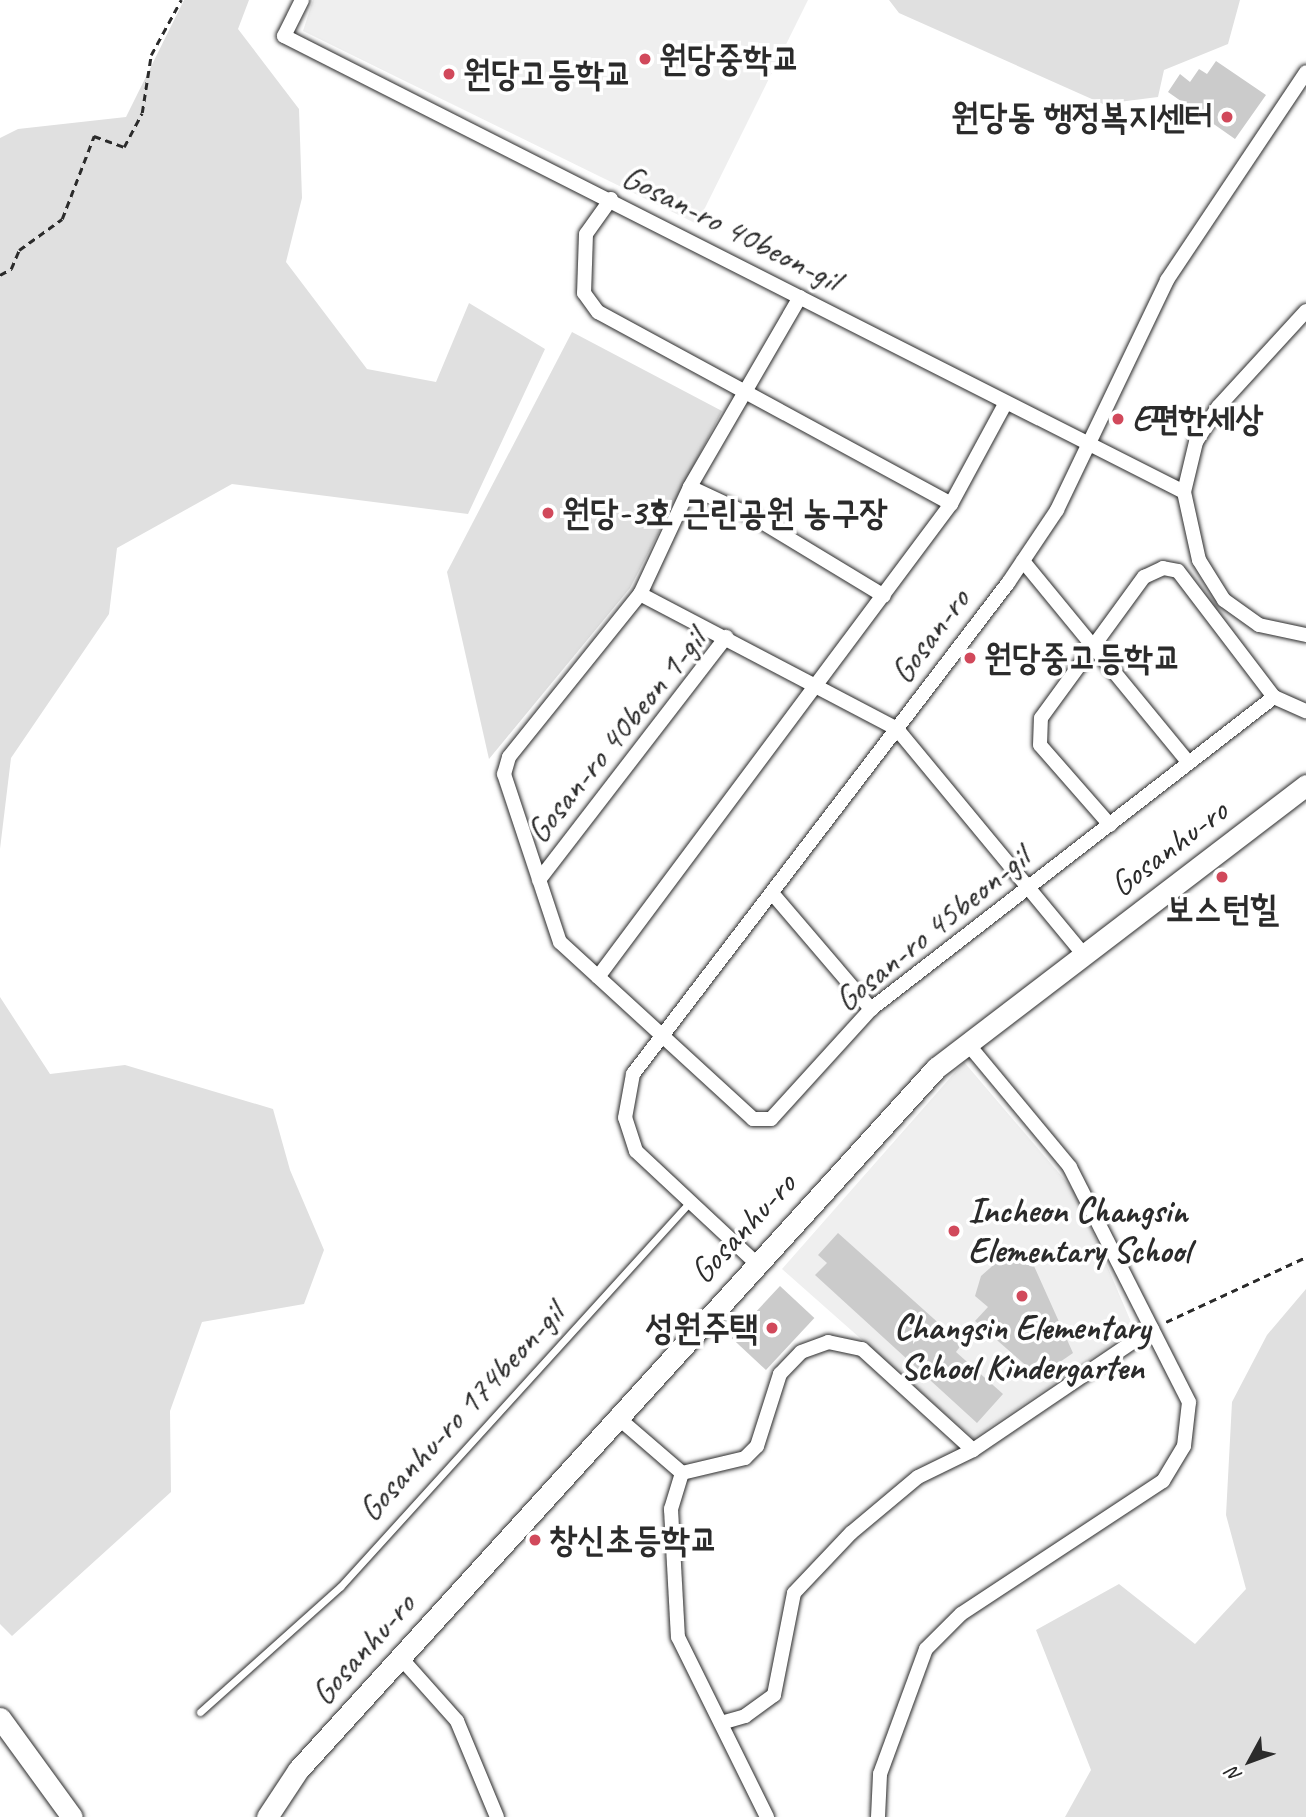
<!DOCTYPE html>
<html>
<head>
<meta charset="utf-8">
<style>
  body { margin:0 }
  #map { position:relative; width:1306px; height:1817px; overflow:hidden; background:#fff; font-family:Caveat,"Poor Story",sans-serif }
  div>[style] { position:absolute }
  .built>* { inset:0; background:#efefef }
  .green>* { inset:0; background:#e0e0e0 }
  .building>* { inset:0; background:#cbcbcb; transform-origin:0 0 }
  .path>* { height:2.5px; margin-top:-1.25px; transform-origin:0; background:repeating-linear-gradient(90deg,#2b2b2b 0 7px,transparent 0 12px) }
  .roads { filter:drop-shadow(0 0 2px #2b2b2b) drop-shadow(0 0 2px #2b2b2b) }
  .lane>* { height:7px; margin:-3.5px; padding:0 3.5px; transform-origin:3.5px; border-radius:3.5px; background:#fff }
  .street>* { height:14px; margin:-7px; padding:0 7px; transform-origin:7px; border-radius:7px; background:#fff }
  .secondary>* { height:21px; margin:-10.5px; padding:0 10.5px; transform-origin:10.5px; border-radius:10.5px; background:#fff }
  .dots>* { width:19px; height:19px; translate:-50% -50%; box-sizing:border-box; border:4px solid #fff; border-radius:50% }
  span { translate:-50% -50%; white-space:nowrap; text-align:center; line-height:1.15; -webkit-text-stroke:7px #fff; paint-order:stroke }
  .poi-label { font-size:35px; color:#2b2b2b; font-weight:700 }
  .left { translate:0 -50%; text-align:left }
  .right { translate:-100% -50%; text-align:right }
  .street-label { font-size:35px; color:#2b2b2b }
  .north { position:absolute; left:1215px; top:1726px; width:70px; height:70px; -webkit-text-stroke:5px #fff; paint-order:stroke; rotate:229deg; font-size:19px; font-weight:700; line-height:28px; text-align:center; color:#2b2b2b }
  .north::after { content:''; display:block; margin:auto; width:24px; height:32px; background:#2b2b2b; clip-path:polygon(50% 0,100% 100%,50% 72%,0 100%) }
</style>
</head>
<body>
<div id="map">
  <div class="built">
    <i style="clip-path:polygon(313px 0,808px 0,697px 224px,303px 31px)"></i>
    <i style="clip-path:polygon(964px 1062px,1076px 1193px,1134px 1329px,973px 1438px,782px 1269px)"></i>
  </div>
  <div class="green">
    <i style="clip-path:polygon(184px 0,249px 0,238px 29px,299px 109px,302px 198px,286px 262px,367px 369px,436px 382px,469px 303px,545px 349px,468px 514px,232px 484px,117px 548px,109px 614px,11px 758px,0 849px,0 138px,18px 129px,126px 117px)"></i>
    <i style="clip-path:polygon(889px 0,1240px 0,1228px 44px,1164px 70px,1158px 97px,1103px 104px,899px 13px)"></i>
    <i style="clip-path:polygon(572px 332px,722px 411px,630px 588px,489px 759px,447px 572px)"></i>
    <i style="clip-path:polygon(0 997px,50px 1074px,125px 1065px,273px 1109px,290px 1170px,324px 1250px,304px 1304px,202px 1322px,170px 1411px,171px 1492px,12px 1636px,0 1624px)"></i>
    <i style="clip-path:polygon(1306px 1289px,1306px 1817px,1065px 1817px,1091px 1770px,1036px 1630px,1119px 1584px,1195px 1644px,1246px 1589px,1226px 1515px,1232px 1402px,1267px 1335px)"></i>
  </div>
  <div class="building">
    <i style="clip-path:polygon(1216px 61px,1266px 95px,1235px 139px,1168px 92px,1180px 74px,1190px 82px,1199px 69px,1207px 74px)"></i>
    <i style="clip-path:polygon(838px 1233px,962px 1344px,956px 1352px,1003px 1394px,977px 1423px,815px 1275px,827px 1263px,818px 1255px)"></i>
    <i style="clip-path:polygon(1019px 1260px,1034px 1266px,1073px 1353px,1057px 1364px,1040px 1358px,1030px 1369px,975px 1321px,988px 1307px,975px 1296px,981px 1276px,998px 1261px)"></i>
    <i style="left:780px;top:1286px;width:47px;height:71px;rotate:43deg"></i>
  </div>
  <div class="path">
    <i style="left:0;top:275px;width:13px;rotate:-29deg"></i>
    <i style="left:11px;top:269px;width:21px;rotate:-67deg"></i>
    <i style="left:19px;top:250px;width:53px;rotate:-35.8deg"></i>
    <i style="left:62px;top:219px;width:89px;rotate:-68.9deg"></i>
    <i style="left:94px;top:136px;width:32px;rotate:20deg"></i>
    <i style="left:124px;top:147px;width:38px;rotate:-62deg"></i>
    <i style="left:142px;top:113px;width:59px;rotate:-81.2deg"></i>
    <i style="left:151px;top:55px;width:63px;rotate:-61.4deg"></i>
    <i style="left:1166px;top:1322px;width:154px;rotate:-24.9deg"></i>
  </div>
  <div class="roads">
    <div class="lane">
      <i style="left:200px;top:1712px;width:188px;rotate:-41.8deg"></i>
      <i style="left:340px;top:1587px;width:517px;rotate:-47.74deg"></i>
    </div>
    <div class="street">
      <i style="left:302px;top:0;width:40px;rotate:116.6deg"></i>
      <i style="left:284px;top:36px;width:1009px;rotate:26.87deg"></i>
      <i style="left:611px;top:199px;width:43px;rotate:125.5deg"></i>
      <i style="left:586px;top:234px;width:59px;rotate:91.9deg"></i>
      <i style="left:584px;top:293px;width:24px;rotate:54deg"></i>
      <i style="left:598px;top:312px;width:402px;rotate:28.5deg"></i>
      <i style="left:800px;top:297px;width:220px;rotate:120.1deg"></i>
      <i style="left:690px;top:487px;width:118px;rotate:115deg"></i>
      <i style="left:640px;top:594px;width:209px;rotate:128.8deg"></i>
      <i style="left:509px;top:757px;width:18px;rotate:106deg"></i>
      <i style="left:504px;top:774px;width:177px;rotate:71.6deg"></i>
      <i style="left:560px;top:942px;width:262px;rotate:42.5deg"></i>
      <i style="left:753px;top:1119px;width:18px"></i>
      <i style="left:771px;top:1119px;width:149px;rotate:-47.7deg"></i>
      <i style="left:871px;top:1009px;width:510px;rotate:-37.75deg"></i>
      <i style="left:1306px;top:311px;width:130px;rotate:132.5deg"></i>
      <i style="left:1218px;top:407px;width:41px;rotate:122.2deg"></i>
      <i style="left:1196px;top:442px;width:51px;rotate:103.5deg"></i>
      <i style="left:1184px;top:492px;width:70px;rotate:77.6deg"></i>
      <i style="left:1199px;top:560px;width:47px;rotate:58deg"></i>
      <i style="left:1224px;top:600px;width:43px;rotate:35.5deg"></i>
      <i style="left:1259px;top:625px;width:48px;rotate:12deg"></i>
      <i style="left:690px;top:487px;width:68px;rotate:25.1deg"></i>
      <i style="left:752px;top:516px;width:154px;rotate:31.2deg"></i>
      <i style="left:1023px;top:561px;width:261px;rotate:50.6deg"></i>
      <i style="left:640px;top:594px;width:290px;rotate:27.7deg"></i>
      <i style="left:897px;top:729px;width:293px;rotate:50.4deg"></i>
      <i style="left:1110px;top:825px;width:106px;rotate:-131.2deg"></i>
      <i style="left:1040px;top:745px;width:27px;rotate:-88deg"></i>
      <i style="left:1041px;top:718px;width:175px;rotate:-53.9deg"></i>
      <i style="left:1144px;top:577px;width:21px;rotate:-25deg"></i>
      <i style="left:1163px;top:568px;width:15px;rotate:11deg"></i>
      <i style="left:1178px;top:571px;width:158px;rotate:52.7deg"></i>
      <i style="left:1274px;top:697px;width:35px;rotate:24deg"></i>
      <i style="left:539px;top:880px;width:307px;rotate:-52.4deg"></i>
      <i style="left:772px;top:893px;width:153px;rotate:49.5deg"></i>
      <i style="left:598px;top:977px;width:590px;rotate:-53.27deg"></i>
      <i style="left:951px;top:504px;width:114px;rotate:-61.6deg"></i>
      <i style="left:756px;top:1263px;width:164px;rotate:-137deg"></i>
      <i style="left:636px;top:1151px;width:35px;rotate:-108deg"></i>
      <i style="left:625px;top:1118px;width:45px;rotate:-79.7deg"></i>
      <i style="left:633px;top:1074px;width:618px;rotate:-52.63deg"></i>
      <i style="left:1008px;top:583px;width:88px;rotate:-56.1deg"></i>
      <i style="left:1057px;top:510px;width:255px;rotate:-64.4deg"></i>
      <i style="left:1167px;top:280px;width:250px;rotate:-56.2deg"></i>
      <i style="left:616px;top:1416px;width:87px;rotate:40.8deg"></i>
      <i style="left:682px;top:1473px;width:38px;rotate:107deg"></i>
      <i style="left:671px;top:1509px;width:128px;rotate:86.9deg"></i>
      <i style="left:678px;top:1637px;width:201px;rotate:63.7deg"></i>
      <i style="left:682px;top:1473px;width:65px;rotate:-13.4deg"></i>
      <i style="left:745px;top:1458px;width:17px;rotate:-45deg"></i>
      <i style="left:757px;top:1446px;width:76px;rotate:-72.3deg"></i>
      <i style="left:780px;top:1374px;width:30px;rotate:-46deg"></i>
      <i style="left:801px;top:1352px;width:29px;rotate:-20deg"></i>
      <i style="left:828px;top:1342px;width:35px;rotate:12deg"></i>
      <i style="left:862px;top:1349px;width:150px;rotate:42.3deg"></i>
      <i style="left:400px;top:1657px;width:86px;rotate:48.3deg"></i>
      <i style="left:457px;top:1721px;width:104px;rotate:67.4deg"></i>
      <i style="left:721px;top:1723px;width:25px;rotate:-16deg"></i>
      <i style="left:745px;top:1716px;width:36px;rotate:-36deg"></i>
      <i style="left:774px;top:1695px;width:104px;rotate:-78.9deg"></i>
      <i style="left:794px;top:1593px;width:83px;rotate:-46.5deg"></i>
      <i style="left:851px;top:1533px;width:87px;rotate:-39.9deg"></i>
      <i style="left:918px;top:1477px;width:61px;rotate:-26.1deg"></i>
      <i style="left:973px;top:1450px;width:216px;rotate:-34.1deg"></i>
      <i style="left:878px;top:1817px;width:43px;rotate:-87.3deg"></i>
      <i style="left:880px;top:1774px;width:133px;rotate:-69.8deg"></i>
      <i style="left:926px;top:1649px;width:49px;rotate:-45deg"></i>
      <i style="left:961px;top:1614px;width:242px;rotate:-33.4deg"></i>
      <i style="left:1163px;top:1481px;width:41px;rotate:-59deg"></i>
      <i style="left:1184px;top:1446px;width:44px;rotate:-83.5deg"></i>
      <i style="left:1189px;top:1402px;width:263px;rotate:-116.9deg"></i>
      <i style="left:1070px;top:1167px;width:160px;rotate:-129.7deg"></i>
    </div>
    <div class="secondary">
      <i style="left:0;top:1718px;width:122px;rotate:54deg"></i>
      <i style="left:267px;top:1817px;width:56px;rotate:-56.6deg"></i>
      <i style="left:298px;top:1770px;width:949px;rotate:-47.73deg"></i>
      <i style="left:936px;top:1068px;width:466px;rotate:-37.4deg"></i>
    </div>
  </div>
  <div class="dots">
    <i style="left:645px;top:59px;background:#d1495b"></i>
    <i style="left:449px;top:74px;background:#d1495b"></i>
    <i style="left:1227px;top:117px;background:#d1495b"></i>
    <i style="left:1118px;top:419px;background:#d1495b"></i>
    <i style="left:548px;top:513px;background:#d1495b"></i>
    <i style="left:970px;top:658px;background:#d1495b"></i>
    <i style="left:1222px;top:877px;background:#d1495b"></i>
    <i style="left:954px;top:1231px;background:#d1495b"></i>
    <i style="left:1022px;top:1296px;background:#d1495b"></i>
    <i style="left:772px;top:1328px;background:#d1495b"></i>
    <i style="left:535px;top:1540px;background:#d1495b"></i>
  </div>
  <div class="poi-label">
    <span class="left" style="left:659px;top:59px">원당중학교</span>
    <span class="left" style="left:463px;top:74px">원당고등학교</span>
    <span class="right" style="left:1213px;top:117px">원당동 행정복지센터</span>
    <span class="left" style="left:1132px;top:419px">E편한세상</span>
    <span class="left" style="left:562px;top:513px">원당-3호 근린공원 농구장</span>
    <span class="left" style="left:984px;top:658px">원당중고등학교</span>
    <span style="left:1222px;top:909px">보스턴힐</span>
    <span class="left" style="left:968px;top:1231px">Incheon Changsin<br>Elementary School</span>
    <span class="right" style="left:758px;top:1328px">성원주택</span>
    <span style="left:1022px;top:1348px">Changsin Elementary<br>School Kindergarten</span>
    <span class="left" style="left:549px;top:1540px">창신초등학교</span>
  </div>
  <div class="street-label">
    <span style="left:731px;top:228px;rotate:27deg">Gosan-ro 40beon-gil</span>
    <span style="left:930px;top:636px;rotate:-53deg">Gosan-ro</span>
    <span style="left:616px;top:736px;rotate:-51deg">Gosan-ro 40beon 1-gil</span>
    <span style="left:1169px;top:848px;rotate:-37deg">Gosanhu-ro</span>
    <span style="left:932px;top:929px;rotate:-39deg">Gosan-ro 45beon-gil</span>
    <span style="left:743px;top:1228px;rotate:-47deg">Gosanhu-ro</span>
    <span style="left:461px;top:1412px;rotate:-47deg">Gosanhu-ro 174beon-gil</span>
    <span style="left:363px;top:1649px;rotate:-48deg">Gosanhu-ro</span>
  </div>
  <div class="north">N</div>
</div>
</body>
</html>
